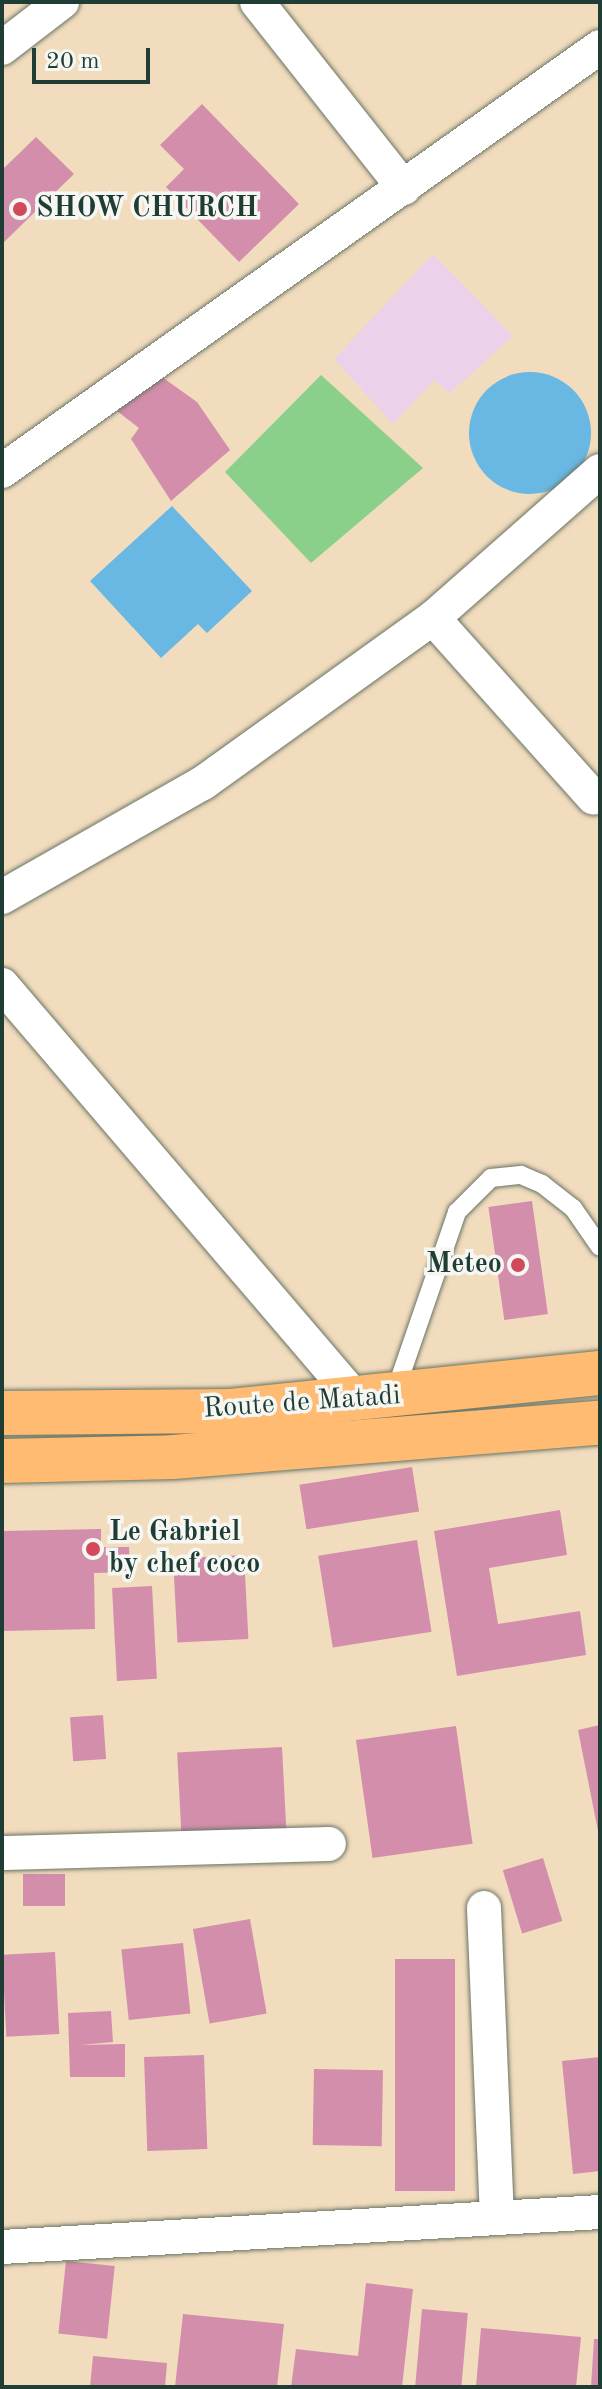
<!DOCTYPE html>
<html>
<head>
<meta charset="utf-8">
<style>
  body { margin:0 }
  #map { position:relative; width:602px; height:2389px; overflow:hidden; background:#f2dcbe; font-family:"Old Standard TT",serif }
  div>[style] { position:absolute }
  .built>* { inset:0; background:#ecd1ea }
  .green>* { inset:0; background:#8bd08a }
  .water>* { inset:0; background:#69b7e3 }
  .round { border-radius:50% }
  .building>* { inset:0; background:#d38eac; transform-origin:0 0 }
  .roads { filter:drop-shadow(0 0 2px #697564) drop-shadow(0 0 2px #697564) }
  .lane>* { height:18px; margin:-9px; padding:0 9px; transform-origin:9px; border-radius:9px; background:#fff }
  .street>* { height:34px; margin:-17px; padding:0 17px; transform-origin:17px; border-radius:17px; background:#fff }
  .primary>* { height:44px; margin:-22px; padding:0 22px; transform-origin:22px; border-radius:22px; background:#febb71 }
  .dots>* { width:22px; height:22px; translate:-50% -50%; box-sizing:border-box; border:4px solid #f6f6f2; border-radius:50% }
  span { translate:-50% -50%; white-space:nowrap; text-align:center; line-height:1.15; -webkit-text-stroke:7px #f6f6f2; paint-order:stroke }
  .poi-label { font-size:28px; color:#1f3d34; font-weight:700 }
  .left { translate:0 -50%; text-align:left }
  .right { translate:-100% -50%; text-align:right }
  .street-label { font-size:28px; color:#1f3d34 }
  .frame { position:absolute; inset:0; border:4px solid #1f3d34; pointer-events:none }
  .scale { position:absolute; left:32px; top:48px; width:118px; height:36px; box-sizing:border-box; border:4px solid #1f3d34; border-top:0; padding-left:10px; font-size:24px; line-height:28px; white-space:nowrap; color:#1f3d34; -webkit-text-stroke:6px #f6f6f2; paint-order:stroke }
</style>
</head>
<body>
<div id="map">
  <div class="built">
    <i style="clip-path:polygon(433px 254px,513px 336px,450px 393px,434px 380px,393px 424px,334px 359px)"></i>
  </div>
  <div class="green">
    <i style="clip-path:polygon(321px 375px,423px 468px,311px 563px,225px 472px)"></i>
  </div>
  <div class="water">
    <i class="round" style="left:469px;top:372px;width:122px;height:122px"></i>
    <i style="clip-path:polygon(172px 506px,252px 591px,207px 633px,198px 624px,161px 658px,90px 581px)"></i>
  </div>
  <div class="building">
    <i style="clip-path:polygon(202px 104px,299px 204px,239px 262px,166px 187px,184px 169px,160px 145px)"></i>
    <i style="clip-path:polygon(36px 137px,74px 174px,2px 244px,2px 170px)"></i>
    <i style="clip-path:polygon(162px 377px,197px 402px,230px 450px,171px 501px,131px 439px,139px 428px,117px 411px)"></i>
    <i style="left:532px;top:1201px;width:114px;height:44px;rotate:82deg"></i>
    <i style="left:412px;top:1467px;width:45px;height:114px;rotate:81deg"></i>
    <i style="clip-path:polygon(560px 1510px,567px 1555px,489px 1568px,498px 1624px,580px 1611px,586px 1655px,457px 1676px,434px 1531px)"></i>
    <i style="clip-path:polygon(101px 1529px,101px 1547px,129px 1547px,130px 1572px,94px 1573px,95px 1629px,2px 1631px,2px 1531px)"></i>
    <i style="left:417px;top:1540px;width:93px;height:100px;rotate:81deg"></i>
    <i style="left:244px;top:1555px;width:84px;height:71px;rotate:87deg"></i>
    <i style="left:152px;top:1586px;width:93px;height:40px;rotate:87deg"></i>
    <i style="left:103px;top:1715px;width:44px;height:33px;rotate:86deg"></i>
    <i style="clip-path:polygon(600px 1725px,600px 1835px,599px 1836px,578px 1730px)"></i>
    <i style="left:456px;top:1726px;width:119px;height:101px;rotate:82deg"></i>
    <i style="left:282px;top:1747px;width:82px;height:105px;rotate:87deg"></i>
    <i style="left:543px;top:1858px;width:66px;height:42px;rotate:73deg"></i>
    <i style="left:23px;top:1874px;width:42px;height:32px"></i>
    <i style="left:250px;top:1919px;width:96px;height:58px;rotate:80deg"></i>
    <i style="left:183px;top:1943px;width:71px;height:62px;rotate:84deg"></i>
    <i style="left:55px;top:1952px;width:82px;height:53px;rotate:87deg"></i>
    <i style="left:395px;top:1959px;width:60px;height:232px"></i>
    <i style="clip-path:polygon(111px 2011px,113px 2042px,80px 2045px,125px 2044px,125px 2077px,70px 2077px,68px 2013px)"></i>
    <i style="left:204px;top:2055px;width:94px;height:60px;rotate:88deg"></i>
    <i style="clip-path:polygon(600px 2057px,600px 2171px,573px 2174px,562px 2061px)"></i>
    <i style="left:314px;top:2069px;width:69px;height:76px;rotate:1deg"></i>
    <i style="left:66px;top:2261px;width:49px;height:73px;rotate:6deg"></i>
    <i style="clip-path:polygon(366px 2283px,413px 2289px,402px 2387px,291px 2387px,296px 2349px,358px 2356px)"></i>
    <i style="left:422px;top:2309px;width:46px;height:78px;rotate:5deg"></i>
    <i style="clip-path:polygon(183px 2314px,284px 2324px,277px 2387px,175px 2387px)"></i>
    <i style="clip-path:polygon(481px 2328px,581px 2337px,576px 2387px,476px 2387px)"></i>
    <i style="clip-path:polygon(594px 2339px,600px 2339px,600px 2387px,591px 2387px)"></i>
    <i style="clip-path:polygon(93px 2356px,167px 2363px,165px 2387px,90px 2387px)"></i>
  </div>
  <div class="roads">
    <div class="lane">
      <i style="left:394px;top:1395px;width:194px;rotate:-71deg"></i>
      <i style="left:457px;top:1212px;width:48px;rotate:-45deg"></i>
      <i style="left:491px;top:1178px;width:30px;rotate:-6deg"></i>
      <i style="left:521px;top:1175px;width:23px;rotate:23deg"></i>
      <i style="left:542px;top:1184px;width:39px;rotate:38deg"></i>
      <i style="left:573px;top:1208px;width:47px;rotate:55.3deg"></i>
    </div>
    <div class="street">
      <i style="left:257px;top:2px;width:237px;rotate:51.7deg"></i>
      <i style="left:2px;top:48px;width:76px;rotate:-37.5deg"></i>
      <i style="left:2px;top:471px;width:733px;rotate:-35.34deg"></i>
      <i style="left:433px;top:618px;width:241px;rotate:48.2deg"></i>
      <i style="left:2px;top:897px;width:231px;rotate:-29.6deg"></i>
      <i style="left:203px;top:783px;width:283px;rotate:-35.7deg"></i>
      <i style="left:433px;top:618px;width:222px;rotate:-41.4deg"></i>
      <i style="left:2px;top:985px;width:546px;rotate:49.46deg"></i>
      <i style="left:2px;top:1853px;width:327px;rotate:-1.6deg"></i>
      <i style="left:484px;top:1908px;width:309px;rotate:87.6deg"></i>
      <i style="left:2px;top:2247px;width:599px;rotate:-3.35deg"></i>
    </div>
    <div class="primary">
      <i style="left:2px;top:1413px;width:229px;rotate:-0.5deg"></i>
      <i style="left:231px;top:1411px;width:371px;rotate:-5.9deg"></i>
      <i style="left:2px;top:1461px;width:171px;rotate:-1.3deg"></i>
      <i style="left:173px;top:1457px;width:428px;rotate:-4.6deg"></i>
    </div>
  </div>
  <div class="dots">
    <i style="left:20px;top:209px;background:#d1495b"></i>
    <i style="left:518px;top:1265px;background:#d1495b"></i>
    <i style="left:93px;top:1549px;background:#d1495b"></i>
  </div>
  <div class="poi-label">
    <span class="left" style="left:36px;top:209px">SHOW CHURCH</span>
    <span class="right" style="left:502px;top:1265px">Meteo</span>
    <span class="left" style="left:109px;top:1549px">Le Gabriel<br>by chef coco</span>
  </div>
  <div class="street-label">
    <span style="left:302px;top:1403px;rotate:-4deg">Route de Matadi</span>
  </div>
  <div class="frame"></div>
  <div class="scale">20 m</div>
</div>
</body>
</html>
